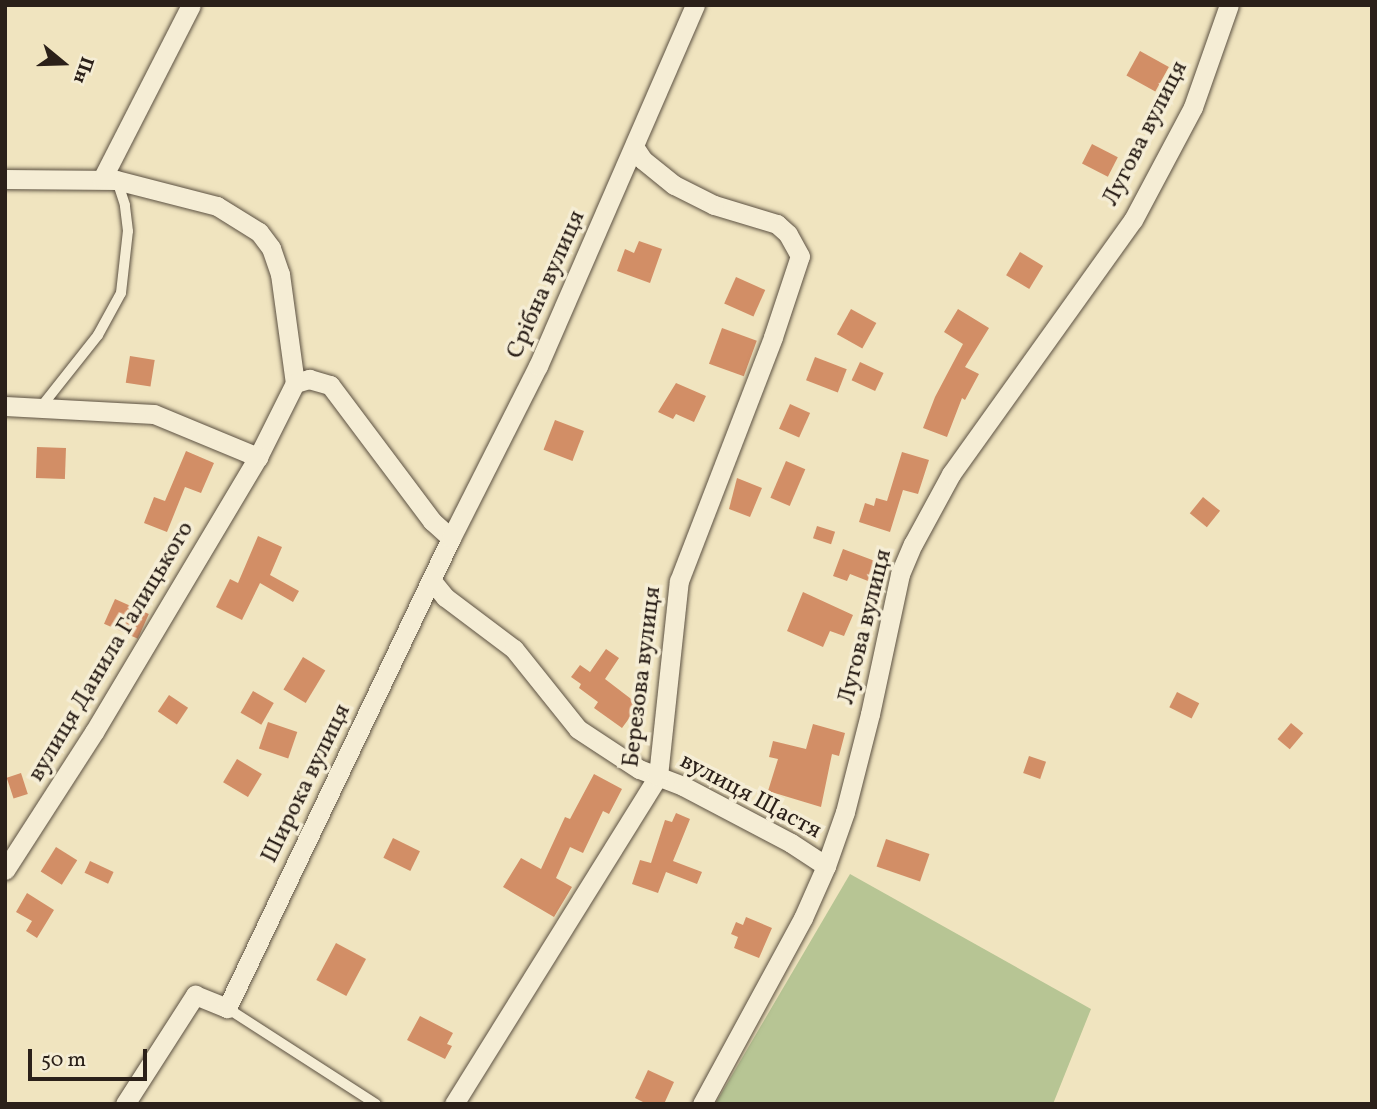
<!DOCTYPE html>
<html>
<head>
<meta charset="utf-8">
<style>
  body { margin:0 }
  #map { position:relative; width:1377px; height:1109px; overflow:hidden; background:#f0e4bf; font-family:Vollkorn,serif }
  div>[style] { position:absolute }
  .green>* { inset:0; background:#b7c594 }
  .building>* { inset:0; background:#d28e66; transform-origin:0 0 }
  .roads { filter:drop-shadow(0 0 2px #5c5142) drop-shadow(0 0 2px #5c5142) }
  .service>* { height:10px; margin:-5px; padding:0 5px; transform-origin:5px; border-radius:5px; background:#f5edd5 }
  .minor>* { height:19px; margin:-9.5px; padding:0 9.5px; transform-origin:9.5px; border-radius:9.5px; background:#f5edd5 }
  span { translate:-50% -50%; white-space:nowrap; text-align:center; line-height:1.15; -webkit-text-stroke:7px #f5edd5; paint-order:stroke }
  .street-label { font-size:24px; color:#2b2019 }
  .frame { position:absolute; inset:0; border:7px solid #2b2019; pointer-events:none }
  .north { position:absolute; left:28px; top:28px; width:70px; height:70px; -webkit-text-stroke:5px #f5edd5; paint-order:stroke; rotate:109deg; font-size:19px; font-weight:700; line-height:28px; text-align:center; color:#2b2019 }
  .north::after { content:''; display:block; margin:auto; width:24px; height:32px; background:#2b2019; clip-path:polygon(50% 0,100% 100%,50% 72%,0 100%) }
  .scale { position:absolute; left:28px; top:1049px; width:119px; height:32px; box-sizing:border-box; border:4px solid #2b2019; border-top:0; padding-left:9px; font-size:21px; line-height:24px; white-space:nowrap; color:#2b2019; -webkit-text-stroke:5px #f5edd5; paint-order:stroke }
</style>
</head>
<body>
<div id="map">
  <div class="green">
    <i style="clip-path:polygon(850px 874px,1091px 1009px,1053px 1104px,715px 1104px)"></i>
  </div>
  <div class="building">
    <i style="left:1140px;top:51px;width:33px;height:28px;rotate:29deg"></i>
    <i style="left:1092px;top:144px;width:29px;height:22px;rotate:27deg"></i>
    <i style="clip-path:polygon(639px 241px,662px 249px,650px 283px,617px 271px,625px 249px,634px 253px)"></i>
    <i style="left:1020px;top:252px;width:27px;height:27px;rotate:31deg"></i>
    <i style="left:736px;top:277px;width:32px;height:29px;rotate:24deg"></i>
    <i style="left:851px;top:309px;width:29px;height:29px;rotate:29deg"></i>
    <i style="clip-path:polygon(958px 309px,989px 328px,965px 367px,979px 374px,965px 400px,962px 398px,947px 437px,923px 428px,935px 397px,963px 344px,944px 332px)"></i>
    <i style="left:722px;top:328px;width:37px;height:38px;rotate:20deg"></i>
    <i style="left:130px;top:356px;width:25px;height:27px;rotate:9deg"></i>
    <i style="left:815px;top:357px;width:34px;height:25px;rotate:21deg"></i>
    <i style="left:860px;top:362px;width:26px;height:20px;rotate:25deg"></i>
    <i style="clip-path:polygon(676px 383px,706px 396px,694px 422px,676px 414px,673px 419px,658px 412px)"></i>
    <i style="left:790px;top:404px;width:22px;height:27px;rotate:24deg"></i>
    <i style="left:555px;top:420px;width:31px;height:32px;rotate:21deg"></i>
    <i style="left:37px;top:447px;width:29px;height:31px;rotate:2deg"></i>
    <i style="clip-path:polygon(186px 451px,214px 463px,201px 493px,185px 487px,167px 532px,144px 523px,154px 497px,165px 501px)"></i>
    <i style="clip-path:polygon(902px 452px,929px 460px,918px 494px,903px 490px,890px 532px,859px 522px,865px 503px,874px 506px,876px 498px,887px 501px)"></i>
    <i style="left:786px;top:461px;width:21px;height:40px;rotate:23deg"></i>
    <i style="clip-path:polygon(737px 478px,762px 488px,750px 517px,729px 509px)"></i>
    <i style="left:1203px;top:497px;width:22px;height:21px;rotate:39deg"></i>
    <i style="left:817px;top:526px;width:19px;height:13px;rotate:18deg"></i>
    <i style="clip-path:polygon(258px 536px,282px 547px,270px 575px,299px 591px,293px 602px,260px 583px,242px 620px,216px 607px,230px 579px,238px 583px)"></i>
    <i style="clip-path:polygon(843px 549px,875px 561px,868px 581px,850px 574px,847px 581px,833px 576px)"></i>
    <i style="clip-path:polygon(803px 592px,853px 615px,844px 636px,830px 631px,823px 647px,787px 631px)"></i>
    <i style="left:115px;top:599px;width:37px;height:27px;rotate:24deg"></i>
    <i style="clip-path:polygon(606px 649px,619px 658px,605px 679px,639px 705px,622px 728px,594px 708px,598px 702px,579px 688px,581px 684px,571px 677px,580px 665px,590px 672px)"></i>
    <i style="left:303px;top:657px;width:26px;height:38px;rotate:31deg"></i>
    <i style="left:253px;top:691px;width:24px;height:25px;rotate:30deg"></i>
    <i style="left:1177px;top:692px;width:25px;height:17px;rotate:27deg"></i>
    <i style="left:169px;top:695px;width:23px;height:20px;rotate:34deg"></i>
    <i style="left:268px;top:722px;width:31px;height:28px;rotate:19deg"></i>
    <i style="left:1291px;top:723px;width:16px;height:21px;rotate:40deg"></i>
    <i style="clip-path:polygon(813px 724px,845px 733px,839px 756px,832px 754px,821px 807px,768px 791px,778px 759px,769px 757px,773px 741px,806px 749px)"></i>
    <i style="left:1029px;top:756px;width:18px;height:18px;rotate:19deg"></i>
    <i style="left:237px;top:759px;width:29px;height:27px;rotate:31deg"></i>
    <i style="left:21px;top:773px;width:22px;height:15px;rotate:72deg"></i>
    <i style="clip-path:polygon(594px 774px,622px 789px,609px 814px,603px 811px,583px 853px,570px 847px,556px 878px,572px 887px,554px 917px,503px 887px,521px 858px,541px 869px,565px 817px,570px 819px)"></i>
    <i style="clip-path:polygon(676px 813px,690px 819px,673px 861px,702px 872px,697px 884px,666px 872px,658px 893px,632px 884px,640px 860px,651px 863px,665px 820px,672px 822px)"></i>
    <i style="left:393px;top:838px;width:30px;height:22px;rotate:26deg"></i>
    <i style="left:886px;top:839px;width:46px;height:29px;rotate:19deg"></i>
    <i style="left:56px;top:847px;width:25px;height:29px;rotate:32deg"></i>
    <i style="left:90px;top:861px;width:26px;height:13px;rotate:25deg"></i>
    <i style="clip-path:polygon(27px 893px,54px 910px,37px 938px,26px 931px,32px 921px,16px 912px)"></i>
    <i style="clip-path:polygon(746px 917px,772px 928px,759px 958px,734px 948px,738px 937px,731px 934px,736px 922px,743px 925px)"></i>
    <i style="left:336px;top:943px;width:34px;height:42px;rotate:28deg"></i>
    <i style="clip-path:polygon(420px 1016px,453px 1033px,447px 1044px,452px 1046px,445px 1059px,407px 1040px)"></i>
    <i style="clip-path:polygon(648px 1070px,674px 1082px,664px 1104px,647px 1104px,635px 1098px)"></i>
  </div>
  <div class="roads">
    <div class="service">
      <i style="left:41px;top:407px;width:92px;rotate:-51.6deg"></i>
      <i style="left:98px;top:335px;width:48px;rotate:-61.3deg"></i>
      <i style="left:121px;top:293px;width:62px;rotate:-83.6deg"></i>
      <i style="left:128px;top:231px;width:26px;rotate:-97deg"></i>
      <i style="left:125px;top:205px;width:25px;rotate:-108deg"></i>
      <i style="left:227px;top:1008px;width:177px;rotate:32.8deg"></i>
    </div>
    <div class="minor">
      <i style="left:5px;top:179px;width:111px;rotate:0.5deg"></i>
      <i style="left:116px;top:180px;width:104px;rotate:14.4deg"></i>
      <i style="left:217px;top:206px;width:49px;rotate:31.8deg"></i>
      <i style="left:259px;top:232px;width:20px;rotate:53deg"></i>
      <i style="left:271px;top:248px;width:28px;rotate:71deg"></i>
      <i style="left:280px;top:274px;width:110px;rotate:82.2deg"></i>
      <i style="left:295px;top:383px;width:83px;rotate:116.6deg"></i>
      <i style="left:258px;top:457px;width:320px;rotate:120.8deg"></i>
      <i style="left:94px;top:732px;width:164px;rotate:122.8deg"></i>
      <i style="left:102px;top:179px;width:195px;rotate:-62.9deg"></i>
      <i style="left:295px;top:383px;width:15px;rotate:-16deg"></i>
      <i style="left:309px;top:379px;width:22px;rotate:16deg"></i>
      <i style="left:330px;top:385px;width:170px;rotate:53.1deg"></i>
      <i style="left:432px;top:521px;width:25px;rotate:42deg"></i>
      <i style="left:5px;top:406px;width:149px;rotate:3.1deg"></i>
      <i style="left:154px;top:414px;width:113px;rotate:22.5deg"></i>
      <i style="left:432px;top:581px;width:21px;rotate:51deg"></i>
      <i style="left:445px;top:597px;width:86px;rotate:37deg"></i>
      <i style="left:514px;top:649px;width:102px;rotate:51.3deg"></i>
      <i style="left:578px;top:729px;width:73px;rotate:33.3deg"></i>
      <i style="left:639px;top:769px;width:47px;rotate:21.1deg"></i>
      <i style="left:683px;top:786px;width:122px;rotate:27.8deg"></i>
      <i style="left:791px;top:843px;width:42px;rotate:33.3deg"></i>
      <i style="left:125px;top:1104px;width:130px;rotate:-57.3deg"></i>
      <i style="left:195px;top:995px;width:35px;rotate:22deg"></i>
      <i style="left:227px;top:1008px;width:521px;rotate:-64.52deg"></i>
      <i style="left:451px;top:538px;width:193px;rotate:-63.2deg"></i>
      <i style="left:538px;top:366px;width:394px;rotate:-66.5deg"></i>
      <i style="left:454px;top:1104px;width:386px;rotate:-58.1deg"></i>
      <i style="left:658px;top:776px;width:196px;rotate:-83.9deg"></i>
      <i style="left:679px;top:581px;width:261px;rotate:-68.9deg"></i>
      <i style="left:773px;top:337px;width:85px;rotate:-71.6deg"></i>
      <i style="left:800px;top:256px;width:25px;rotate:-119deg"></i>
      <i style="left:788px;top:234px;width:15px;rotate:-138deg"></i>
      <i style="left:777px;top:224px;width:66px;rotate:-163.2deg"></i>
      <i style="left:714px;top:205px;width:45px;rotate:-153.4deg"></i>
      <i style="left:674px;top:185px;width:40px;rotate:-141deg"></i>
      <i style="left:643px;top:160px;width:14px;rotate:-124deg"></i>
      <i style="left:702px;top:1104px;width:212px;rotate:-61.5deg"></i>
      <i style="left:803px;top:918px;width:57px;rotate:-66.1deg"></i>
      <i style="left:826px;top:866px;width:57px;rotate:-70.6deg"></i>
      <i style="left:845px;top:812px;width:101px;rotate:-75.7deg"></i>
      <i style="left:870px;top:714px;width:143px;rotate:-77.9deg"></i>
      <i style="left:900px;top:574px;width:33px;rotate:-67deg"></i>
      <i style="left:913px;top:544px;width:80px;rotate:-61.5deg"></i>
      <i style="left:951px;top:474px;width:312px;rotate:-54.4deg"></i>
      <i style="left:1133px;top:220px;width:128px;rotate:-62deg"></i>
      <i style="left:1193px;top:107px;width:108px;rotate:-70.6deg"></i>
    </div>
  </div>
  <div class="street-label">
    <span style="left:1146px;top:134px;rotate:-63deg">Лугова вулиця</span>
    <span style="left:547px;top:285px;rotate:-66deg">Срібна вулиця</span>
    <span style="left:866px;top:627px;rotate:-76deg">Лугова вулиця</span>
    <span style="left:112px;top:652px;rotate:-59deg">вулиця Данила Галицького</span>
    <span style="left:643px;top:677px;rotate:-83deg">Березова вулиця</span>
    <span style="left:307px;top:784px;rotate:-64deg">Широка вулиця</span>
    <span style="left:750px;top:797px;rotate:28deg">вулиця Щастя</span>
  </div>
  <div class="frame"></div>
  <div class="north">Пн</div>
  <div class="scale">50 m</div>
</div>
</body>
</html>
